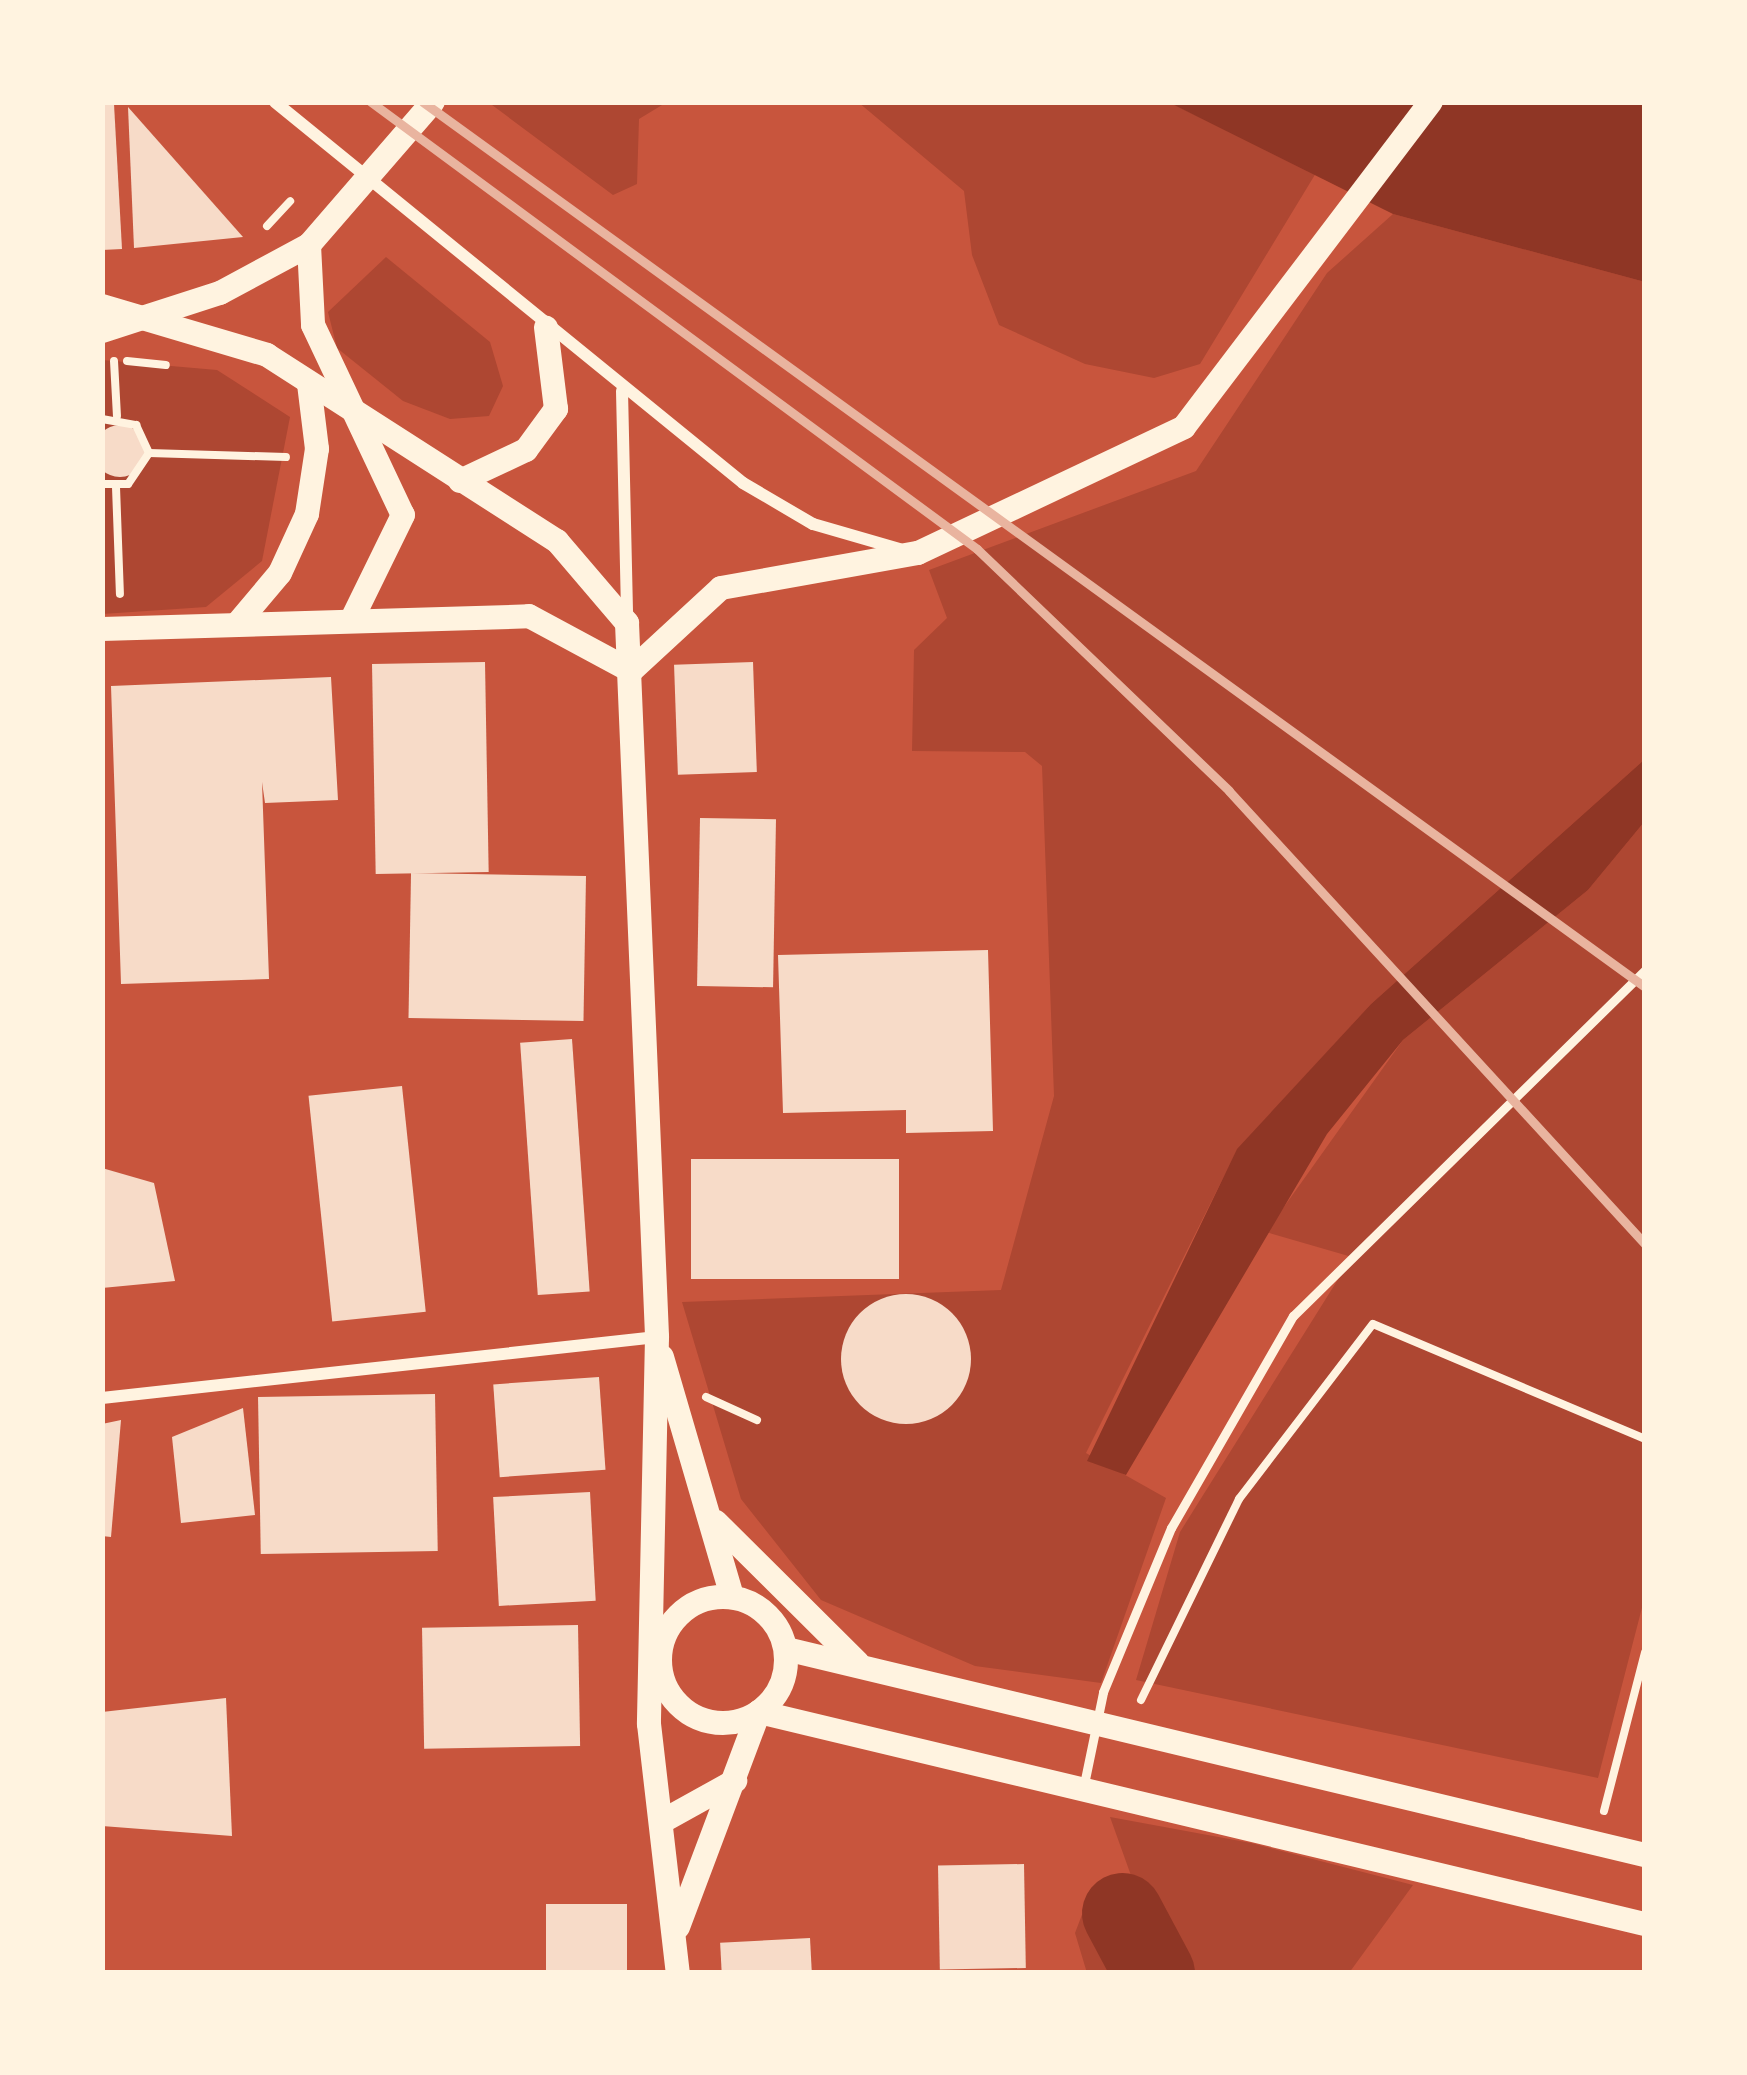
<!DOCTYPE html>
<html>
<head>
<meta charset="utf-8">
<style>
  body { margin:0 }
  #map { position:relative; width:1747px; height:2075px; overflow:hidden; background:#c8553d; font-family:Raleway,sans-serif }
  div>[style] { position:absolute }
  .green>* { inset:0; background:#ae4732 }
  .water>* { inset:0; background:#8f3625 }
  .river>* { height:81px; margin:-40.5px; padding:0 40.5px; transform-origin:40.5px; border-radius:40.5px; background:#8f3625 }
  .building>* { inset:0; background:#f7dbc8; transform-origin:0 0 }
  .round { border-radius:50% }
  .path>* { height:8px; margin:-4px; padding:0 4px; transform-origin:4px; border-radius:4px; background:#fff3e0 }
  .service>* { height:9px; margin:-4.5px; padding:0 4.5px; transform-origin:4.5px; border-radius:4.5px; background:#fff3e0 }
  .minor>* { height:12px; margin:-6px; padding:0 6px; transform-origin:6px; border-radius:6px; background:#fff3e0 }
  .secondary>* { height:24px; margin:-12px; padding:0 12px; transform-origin:12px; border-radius:12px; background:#fff3e0 }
  .secondary>.ring { margin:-12px; padding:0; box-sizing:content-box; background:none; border:24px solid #fff3e0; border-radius:50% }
  .rail>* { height:9px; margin:-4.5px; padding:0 4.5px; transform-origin:4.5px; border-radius:4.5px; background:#e9b49f }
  span { translate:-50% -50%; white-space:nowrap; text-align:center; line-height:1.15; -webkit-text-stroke:12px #fff3e0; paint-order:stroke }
  .frame { position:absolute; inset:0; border:105px solid #fff3e0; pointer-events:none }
</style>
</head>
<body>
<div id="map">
  <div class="green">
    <i style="clip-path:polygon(488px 102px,667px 102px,639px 119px,637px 184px,613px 195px)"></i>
    <i style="clip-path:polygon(858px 102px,1168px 102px,1316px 173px,1200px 364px,1154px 378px,1085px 364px,999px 325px,972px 255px,964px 191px)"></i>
    <i style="clip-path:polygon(1393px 214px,1645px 282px,1645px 759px,1371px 1004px,1237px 1150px,1086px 1453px,1166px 1498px,1101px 1683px,975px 1666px,821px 1600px,741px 1499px,682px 1302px,1001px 1290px,1054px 1096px,1042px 766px,1025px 752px,912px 751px,914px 650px,947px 618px,929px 570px,1196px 471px,1327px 273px)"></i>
    <i style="clip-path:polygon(386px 257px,490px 342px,503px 386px,489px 416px,450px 419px,403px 401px,337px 348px,328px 312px)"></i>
    <i style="clip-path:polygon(102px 360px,217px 370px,290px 417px,262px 561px,206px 607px,102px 614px)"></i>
    <i style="clip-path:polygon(1645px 821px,1645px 1596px,1598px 1778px,1136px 1680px,1180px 1532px,1352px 1257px,1266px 1232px,1403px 1040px,1588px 890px)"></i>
    <i style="clip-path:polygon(1110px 1817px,1251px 1843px,1413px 1885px,1349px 1973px,1087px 1973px,1075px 1933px,1083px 1912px,1122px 1913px,1133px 1881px)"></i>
  </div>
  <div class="water">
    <i style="clip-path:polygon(1168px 102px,1645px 102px,1645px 282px,1393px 214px)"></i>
    <i style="clip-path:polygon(1645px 759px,1645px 821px,1588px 890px,1403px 1040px,1327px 1134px,1126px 1475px,1087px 1461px,1237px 1149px,1371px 1004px)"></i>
  </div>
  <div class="river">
    <i style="left:1122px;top:1913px;width:68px;rotate:61.9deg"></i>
  </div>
  <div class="building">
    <i style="clip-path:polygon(102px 104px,114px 104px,122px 249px,102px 250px)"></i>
    <i style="clip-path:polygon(128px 107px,243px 237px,134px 248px)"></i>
    <i class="round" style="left:94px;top:425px;width:52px;height:52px"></i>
    <i style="left:485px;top:662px;width:210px;height:113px;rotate:89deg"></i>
    <i style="left:753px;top:662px;width:110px;height:79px;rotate:88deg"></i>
    <i style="clip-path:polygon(331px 677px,338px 800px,265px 803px,262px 782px,269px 979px,121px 984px,111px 686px)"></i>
    <i style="left:700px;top:818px;width:76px;height:168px;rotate:1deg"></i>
    <i style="left:586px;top:876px;width:145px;height:175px;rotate:91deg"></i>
    <i style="clip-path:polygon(988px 950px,993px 1131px,906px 1133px,906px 1110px,783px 1113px,778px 955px)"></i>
    <i style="left:572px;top:1039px;width:253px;height:52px;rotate:86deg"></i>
    <i style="left:402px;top:1086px;width:227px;height:94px;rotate:84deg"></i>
    <i style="left:899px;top:1159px;width:120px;height:208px;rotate:90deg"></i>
    <i style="clip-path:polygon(102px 1168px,154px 1183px,175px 1281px,102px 1288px)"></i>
    <i class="round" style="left:841px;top:1294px;width:130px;height:130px"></i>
    <i style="left:599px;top:1377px;width:93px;height:106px;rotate:86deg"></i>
    <i style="left:435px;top:1394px;width:157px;height:177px;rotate:89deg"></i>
    <i style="clip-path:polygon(243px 1408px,255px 1515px,181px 1523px,172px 1437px)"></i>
    <i style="clip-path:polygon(121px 1420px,111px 1537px,102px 1536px,102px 1424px)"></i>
    <i style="left:590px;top:1492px;width:109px;height:97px;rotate:87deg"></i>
    <i style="left:578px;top:1625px;width:121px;height:156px;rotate:89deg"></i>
    <i style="clip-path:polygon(226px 1698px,232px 1836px,102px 1826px,102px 1712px)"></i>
    <i style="left:1024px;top:1864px;width:104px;height:86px;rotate:89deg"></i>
    <i style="left:627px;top:1904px;width:69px;height:81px;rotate:90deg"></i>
    <i style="left:810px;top:1938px;width:35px;height:90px;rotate:87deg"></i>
  </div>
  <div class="path">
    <i style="left:267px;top:226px;width:34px;rotate:-47deg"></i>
    <i style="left:114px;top:361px;width:55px;rotate:86.9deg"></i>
    <i style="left:127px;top:361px;width:39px;rotate:6deg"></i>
    <i style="left:102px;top:419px;width:35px;rotate:10deg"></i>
    <i style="left:136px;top:425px;width:31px;rotate:65deg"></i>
    <i style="left:149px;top:453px;width:37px;rotate:124deg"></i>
    <i style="left:128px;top:484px;width:26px;rotate:180deg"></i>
    <i style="left:149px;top:453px;width:137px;rotate:1.7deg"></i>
    <i style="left:116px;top:487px;width:107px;rotate:87.9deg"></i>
    <i style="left:706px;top:1397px;width:56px;rotate:24.3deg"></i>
    <i style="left:1141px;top:1700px;width:224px;rotate:-64deg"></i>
    <i style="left:1239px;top:1499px;width:220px;rotate:-52.6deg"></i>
    <i style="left:1373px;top:1324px;width:295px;rotate:22.9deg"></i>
    <i style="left:1604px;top:1811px;width:164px;rotate:-75.5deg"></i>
  </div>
  <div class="service">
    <i style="left:1083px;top:1789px;width:99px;rotate:-78.3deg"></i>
    <i style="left:1103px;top:1692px;width:178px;rotate:-67.5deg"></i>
    <i style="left:1171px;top:1528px;width:245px;rotate:-60.1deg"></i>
    <i style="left:1293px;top:1316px;width:494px;rotate:-44.5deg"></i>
  </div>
  <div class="minor">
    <i style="left:275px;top:102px;width:603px;rotate:39.15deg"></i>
    <i style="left:743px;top:483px;width:81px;rotate:30.4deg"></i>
    <i style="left:813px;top:524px;width:90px;rotate:16.2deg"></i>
    <i style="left:622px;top:391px;width:225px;rotate:88.7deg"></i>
    <i style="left:102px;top:1398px;width:558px;rotate:-6.27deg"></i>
  </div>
  <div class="secondary">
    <i style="left:309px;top:245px;width:80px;rotate:87.1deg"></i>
    <i style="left:313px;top:325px;width:210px;rotate:64.7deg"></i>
    <i style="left:403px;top:515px;width:116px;rotate:116.1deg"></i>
    <i style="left:102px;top:306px;width:172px;rotate:16.5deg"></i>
    <i style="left:267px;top:355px;width:345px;rotate:32.7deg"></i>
    <i style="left:557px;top:541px;width:108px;rotate:49.5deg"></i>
    <i style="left:627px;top:623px;width:715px;rotate:87.59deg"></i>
    <i style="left:657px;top:1337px;width:387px;rotate:91.2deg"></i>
    <i style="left:649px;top:1724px;width:251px;rotate:83.4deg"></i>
    <i style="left:102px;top:331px;width:124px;rotate:-17.9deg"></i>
    <i style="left:220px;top:293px;width:101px;rotate:-28.3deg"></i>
    <i style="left:309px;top:245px;width:189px;rotate:-49.1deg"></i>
    <i style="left:460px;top:481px;width:73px;rotate:-25.2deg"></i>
    <i style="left:526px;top:450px;width:51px;rotate:-53.8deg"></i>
    <i style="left:556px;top:409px;width:82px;rotate:-97deg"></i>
    <i style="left:238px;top:623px;width:65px;rotate:-50deg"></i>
    <i style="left:280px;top:573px;width:65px;rotate:-65.4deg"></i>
    <i style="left:307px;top:514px;width:66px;rotate:-81.3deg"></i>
    <i style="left:317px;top:449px;width:65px;rotate:-97deg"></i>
    <i style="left:102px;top:629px;width:427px;rotate:-1.7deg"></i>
    <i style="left:529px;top:616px;width:116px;rotate:28.3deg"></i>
    <i style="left:631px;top:671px;width:122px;rotate:-42.7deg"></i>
    <i style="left:721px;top:588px;width:200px;rotate:-10.1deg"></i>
    <i style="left:918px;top:553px;width:294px;rotate:-25.3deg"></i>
    <i style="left:1184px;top:427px;width:408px;rotate:-52.8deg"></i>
    <i style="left:662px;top:1357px;width:250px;rotate:73.7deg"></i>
    <i style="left:716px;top:1522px;width:199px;rotate:44.8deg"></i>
    <i class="ring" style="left:660px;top:1597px;width:102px;height:102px"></i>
    <i style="left:786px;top:1649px;width:883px;rotate:13.49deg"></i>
    <i style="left:661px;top:1822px;width:85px;rotate:-29deg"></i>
    <i style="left:678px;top:1927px;width:230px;rotate:-69.4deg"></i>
    <i style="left:759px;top:1712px;width:911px;rotate:13.46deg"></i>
  </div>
  <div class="rail">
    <i style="left:371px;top:102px;width:753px;rotate:36.41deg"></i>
    <i style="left:977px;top:549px;width:349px;rotate:43.8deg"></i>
    <i style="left:1229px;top:791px;width:615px;rotate:47.44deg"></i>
    <i style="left:423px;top:102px;width:1509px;rotate:35.91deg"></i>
  </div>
  <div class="frame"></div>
</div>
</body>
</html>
